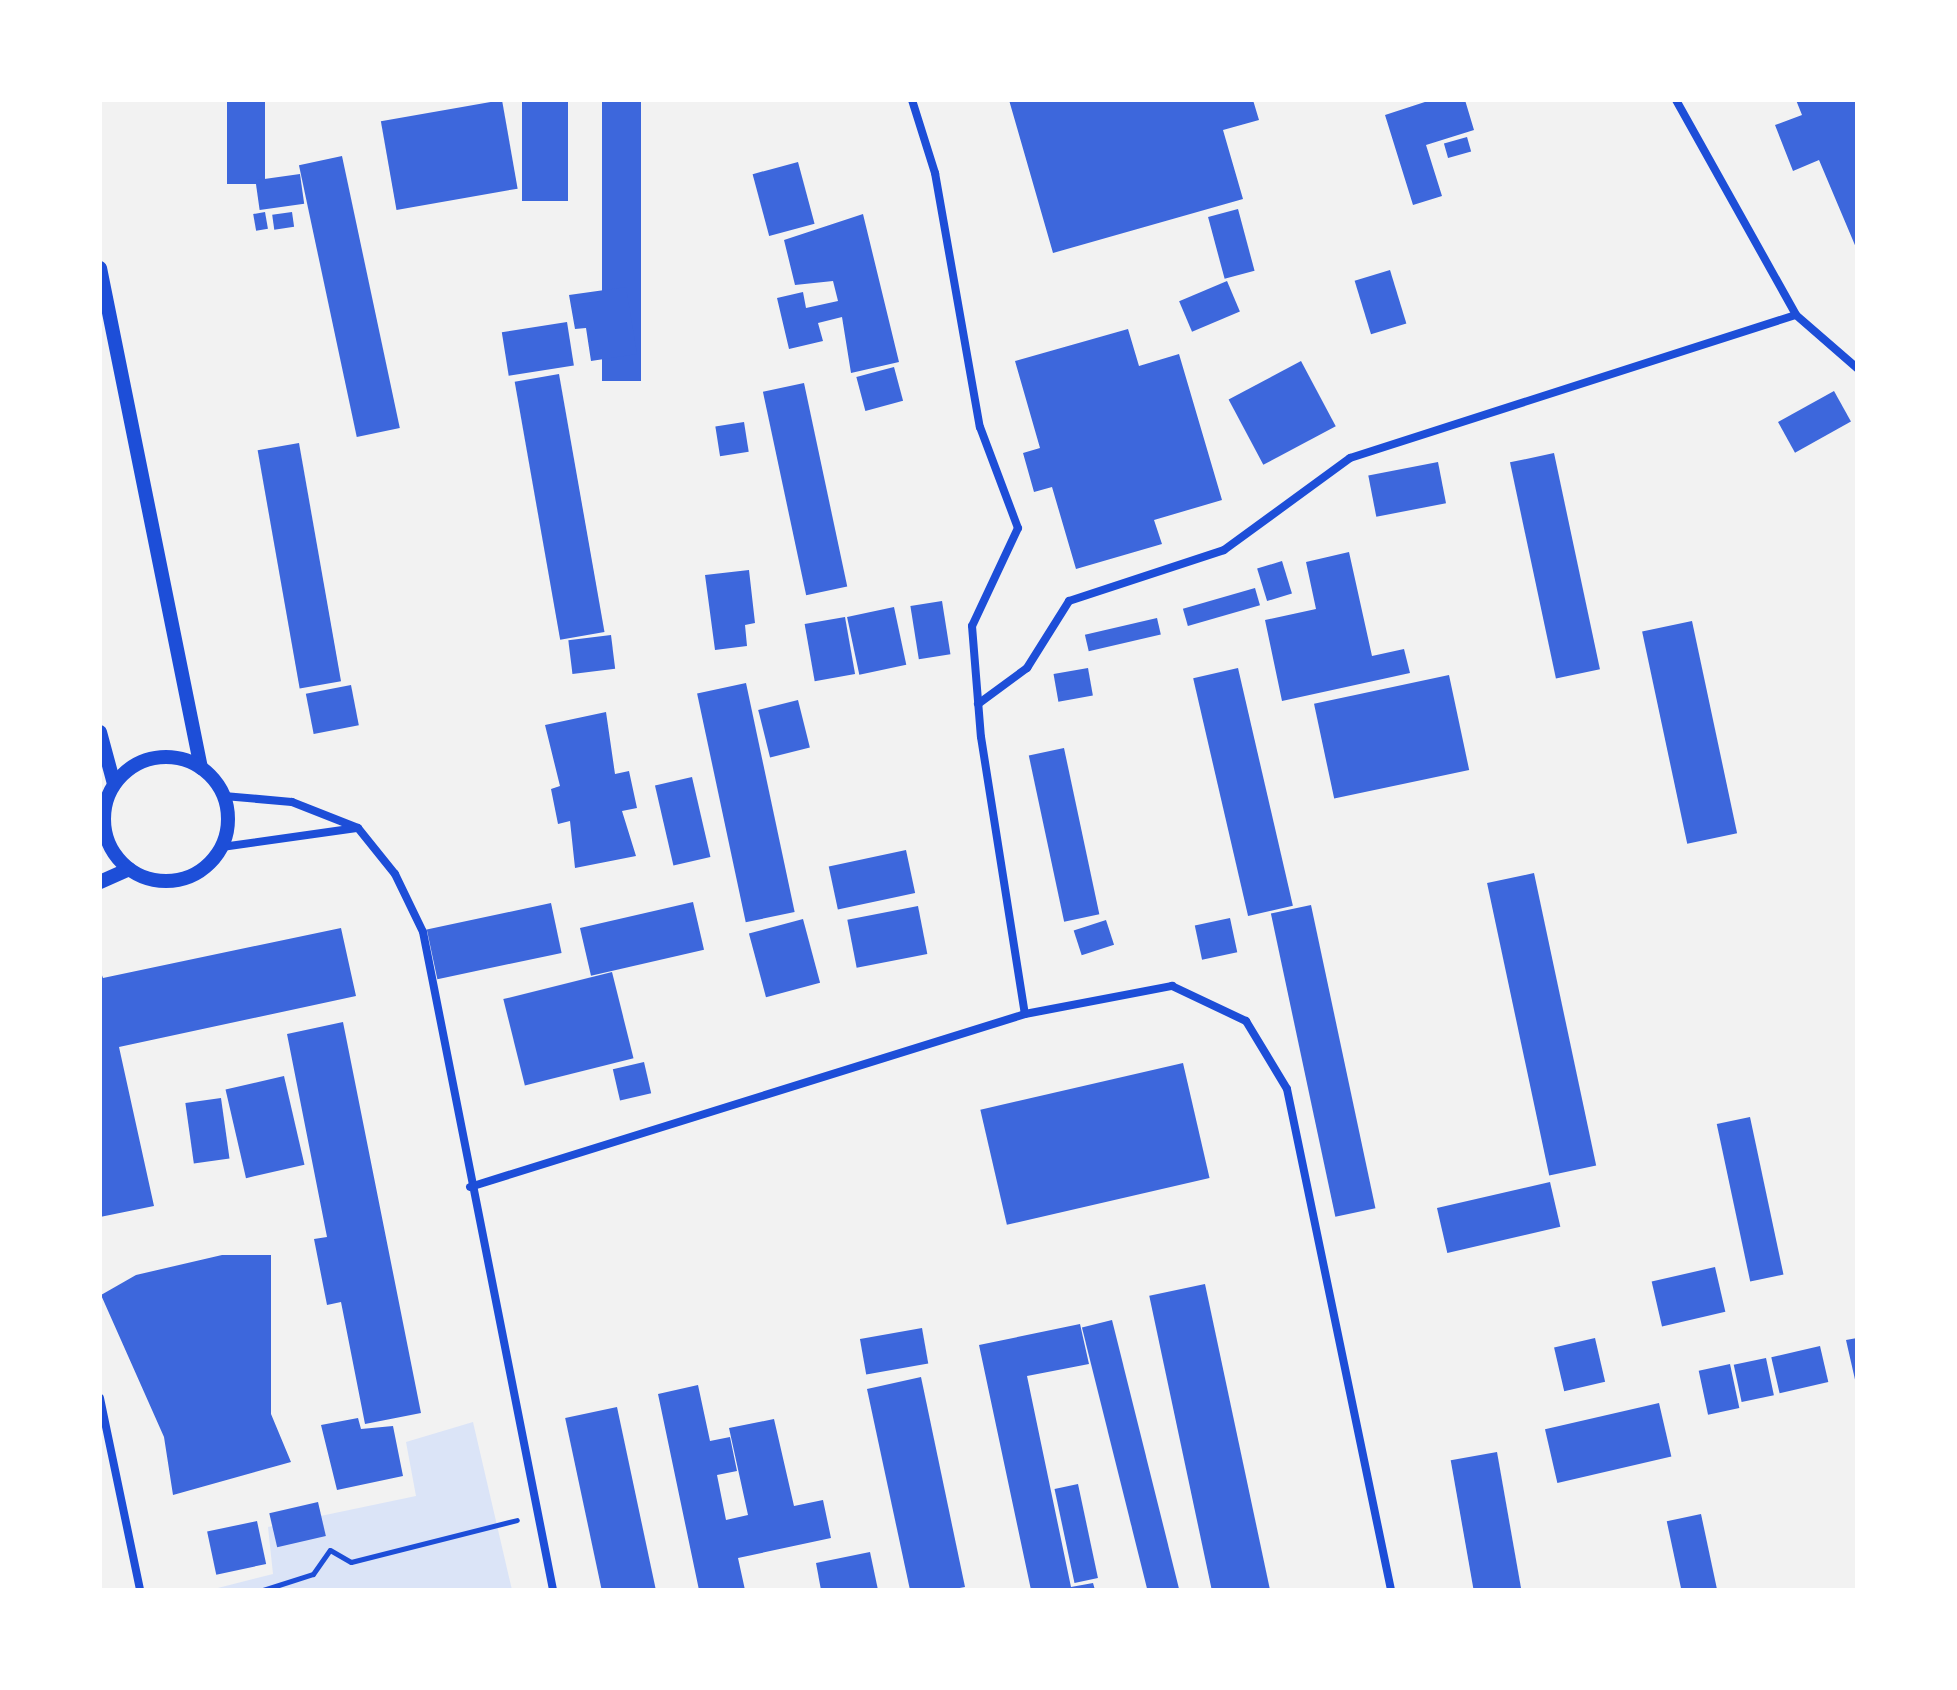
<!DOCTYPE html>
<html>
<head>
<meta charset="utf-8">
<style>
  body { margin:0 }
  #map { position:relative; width:1957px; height:1690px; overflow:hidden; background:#f2f2f2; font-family:Inter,sans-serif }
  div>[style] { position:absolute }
  .green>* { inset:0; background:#dbe4f7 }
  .building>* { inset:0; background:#3d67dc; transform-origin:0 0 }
  .path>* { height:5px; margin:-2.5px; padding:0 2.5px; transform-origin:2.5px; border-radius:2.5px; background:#1d4ed8 }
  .minor>* { height:8px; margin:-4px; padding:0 4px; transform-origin:4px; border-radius:4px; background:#1d4ed8 }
  .tertiary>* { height:14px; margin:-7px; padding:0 7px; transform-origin:7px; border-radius:7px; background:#1d4ed8 }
  .tertiary>.ring { margin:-7px; padding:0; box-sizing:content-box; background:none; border:14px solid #1d4ed8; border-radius:50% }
  span { translate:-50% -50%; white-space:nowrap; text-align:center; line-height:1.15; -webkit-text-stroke:8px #fff; paint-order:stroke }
  .frame { position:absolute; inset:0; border:102px solid #fff; pointer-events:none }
</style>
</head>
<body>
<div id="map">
  <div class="green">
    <i style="clip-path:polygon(473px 1422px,512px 1590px,210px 1590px,273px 1574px,268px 1527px,416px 1496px,406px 1442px)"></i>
  </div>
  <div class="building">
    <i style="left:227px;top:100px;width:38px;height:84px"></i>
    <i style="left:502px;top:100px;width:90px;height:123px;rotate:80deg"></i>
    <i style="left:522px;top:100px;width:46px;height:101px"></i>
    <i style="left:602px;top:100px;width:39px;height:281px"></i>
    <i style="clip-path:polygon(1009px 100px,1253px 100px,1259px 120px,1223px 130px,1243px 199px,1053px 253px)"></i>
    <i style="clip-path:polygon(1431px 100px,1465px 100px,1474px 130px,1426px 145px,1442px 196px,1413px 205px,1385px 115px)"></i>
    <i style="clip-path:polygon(1796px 100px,1857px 100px,1857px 250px,1819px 160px,1793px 171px,1775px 125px,1802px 115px)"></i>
    <i style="left:1467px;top:137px;width:15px;height:24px;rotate:74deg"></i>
    <i style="left:342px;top:156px;width:278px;height:44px;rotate:78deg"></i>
    <i style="left:798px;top:162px;width:64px;height:47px;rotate:75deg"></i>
    <i style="left:300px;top:174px;width:30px;height:45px;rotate:82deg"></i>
    <i style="left:1238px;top:209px;width:64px;height:31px;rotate:75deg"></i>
    <i style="left:265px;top:212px;width:17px;height:12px;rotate:80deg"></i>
    <i style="left:292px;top:212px;width:15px;height:20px;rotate:82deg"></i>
    <i style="clip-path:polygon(863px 214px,899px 362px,851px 373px,842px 317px,818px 323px,823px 341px,789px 349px,777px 298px,803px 292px,806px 308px,838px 301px,833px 281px,795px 285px,784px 240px)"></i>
    <i style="left:1390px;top:270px;width:56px;height:37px;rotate:73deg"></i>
    <i style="left:1227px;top:281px;width:33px;height:52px;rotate:67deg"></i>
    <i style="clip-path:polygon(626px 287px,637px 354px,591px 361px,586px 328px,575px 329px,569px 295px)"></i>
    <i style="left:567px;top:322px;width:44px;height:66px;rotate:81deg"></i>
    <i style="clip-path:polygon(1128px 329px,1139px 366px,1179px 354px,1222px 500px,1154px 520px,1162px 544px,1076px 569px,1052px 487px,1034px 492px,1023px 453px,1040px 448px,1015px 361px)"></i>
    <i style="left:1301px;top:361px;width:74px;height:82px;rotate:62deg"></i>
    <i style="left:894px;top:367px;width:35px;height:39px;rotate:75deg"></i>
    <i style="left:559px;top:374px;width:262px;height:45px;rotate:80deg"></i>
    <i style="left:804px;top:383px;width:208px;height:42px;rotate:78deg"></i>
    <i style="left:1834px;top:391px;width:35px;height:64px;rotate:61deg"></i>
    <i style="left:744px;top:422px;width:30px;height:29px;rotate:81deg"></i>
    <i style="left:299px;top:443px;width:242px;height:42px;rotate:80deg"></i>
    <i style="left:1554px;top:453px;width:221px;height:45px;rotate:78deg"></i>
    <i style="left:1438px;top:462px;width:42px;height:71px;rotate:79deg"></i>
    <i style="clip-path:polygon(1349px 552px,1372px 656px,1404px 649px,1410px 673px,1282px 701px,1265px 620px,1316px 609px,1306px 562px)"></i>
    <i style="left:1282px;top:561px;width:34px;height:26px;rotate:73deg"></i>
    <i style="clip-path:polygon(749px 570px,755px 623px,745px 625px,747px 646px,715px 650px,705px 575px)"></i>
    <i style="left:1255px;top:588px;width:18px;height:75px;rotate:74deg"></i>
    <i style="left:942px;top:601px;width:54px;height:32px;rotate:81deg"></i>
    <i style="left:894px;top:607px;width:59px;height:48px;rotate:78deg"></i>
    <i style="left:845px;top:617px;width:58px;height:41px;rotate:80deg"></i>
    <i style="left:1157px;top:618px;width:17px;height:74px;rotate:77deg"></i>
    <i style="left:1692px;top:621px;width:217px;height:51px;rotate:78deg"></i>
    <i style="left:611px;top:635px;width:34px;height:43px;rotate:83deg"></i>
    <i style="left:1088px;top:668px;width:28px;height:35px;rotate:80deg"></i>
    <i style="left:1238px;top:668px;width:244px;height:46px;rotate:77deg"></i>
    <i style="left:1449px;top:675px;width:97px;height:138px;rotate:78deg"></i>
    <i style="left:746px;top:683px;width:234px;height:50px;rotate:78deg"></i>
    <i style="left:351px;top:685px;width:41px;height:46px;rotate:79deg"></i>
    <i style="left:798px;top:700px;width:49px;height:41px;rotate:76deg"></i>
    <i style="clip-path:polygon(606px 712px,615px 774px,629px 771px,637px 808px,622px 811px,636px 856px,575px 868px,570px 821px,558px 824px,551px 789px,560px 786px,545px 725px)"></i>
    <i style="left:1064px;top:748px;width:170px;height:36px;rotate:78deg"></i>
    <i style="left:692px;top:777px;width:82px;height:38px;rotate:77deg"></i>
    <i style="left:906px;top:850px;width:44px;height:79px;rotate:78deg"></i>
    <i style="left:1534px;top:873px;width:299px;height:48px;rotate:78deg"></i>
    <i style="left:693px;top:902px;width:49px;height:116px;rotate:77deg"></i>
    <i style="left:551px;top:903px;width:51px;height:127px;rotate:78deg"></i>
    <i style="left:1311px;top:905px;width:310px;height:41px;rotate:78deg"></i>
    <i style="left:918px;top:906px;width:49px;height:72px;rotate:79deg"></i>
    <i style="left:1230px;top:918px;width:35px;height:36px;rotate:78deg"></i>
    <i style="left:803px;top:919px;width:66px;height:56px;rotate:75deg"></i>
    <i style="left:1106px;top:920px;width:26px;height:34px;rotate:72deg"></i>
    <i style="clip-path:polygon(341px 928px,356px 996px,119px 1047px,154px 1206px,100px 1217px,100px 970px,103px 978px)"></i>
    <i style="left:612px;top:972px;width:89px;height:112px;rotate:76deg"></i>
    <i style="clip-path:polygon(343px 1022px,421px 1413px,365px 1424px,341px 1302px,327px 1305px,314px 1239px,327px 1237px,287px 1034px)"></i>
    <i style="left:644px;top:1062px;width:32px;height:32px;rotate:77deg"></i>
    <i style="left:1183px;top:1063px;width:118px;height:208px;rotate:77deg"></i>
    <i style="left:284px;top:1076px;width:91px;height:60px;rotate:77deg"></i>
    <i style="left:221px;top:1098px;width:61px;height:36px;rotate:82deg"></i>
    <i style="left:1750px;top:1117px;width:161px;height:34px;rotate:78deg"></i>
    <i style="left:1550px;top:1182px;width:46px;height:116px;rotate:77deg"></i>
    <i style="clip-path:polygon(222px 1255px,271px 1255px,271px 1414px,291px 1462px,173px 1495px,164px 1437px,101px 1295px,136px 1275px)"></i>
    <i style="left:1715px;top:1267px;width:46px;height:65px;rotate:77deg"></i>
    <i style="left:1205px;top:1284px;width:313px;height:57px;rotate:78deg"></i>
    <i style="left:1112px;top:1320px;width:278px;height:31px;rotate:76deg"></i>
    <i style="clip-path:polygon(1080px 1324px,1089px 1364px,1027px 1376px,1071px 1587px,1093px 1583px,1095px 1590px,1031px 1590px,979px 1345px)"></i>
    <i style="left:922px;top:1328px;width:36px;height:63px;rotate:80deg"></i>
    <i style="left:1595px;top:1338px;width:45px;height:42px;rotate:77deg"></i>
    <i style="clip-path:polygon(1857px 1338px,1857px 1384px,1856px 1384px,1846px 1340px)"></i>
    <i style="left:1820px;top:1346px;width:37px;height:50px;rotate:77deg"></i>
    <i style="left:1766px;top:1358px;width:38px;height:33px;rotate:78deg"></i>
    <i style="left:1730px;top:1364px;width:45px;height:32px;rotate:78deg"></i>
    <i style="clip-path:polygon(921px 1377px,965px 1587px,949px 1590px,910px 1590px,867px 1389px)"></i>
    <i style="clip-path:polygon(698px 1385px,710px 1441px,730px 1437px,737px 1471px,717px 1475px,726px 1520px,748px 1515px,729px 1428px,774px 1419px,794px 1506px,823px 1500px,831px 1538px,738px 1558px,745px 1590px,699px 1590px,658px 1394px)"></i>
    <i style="left:1659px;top:1403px;width:55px;height:117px;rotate:77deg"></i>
    <i style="left:617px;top:1407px;width:187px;height:53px;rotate:78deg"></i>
    <i style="clip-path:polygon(358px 1418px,361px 1429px,393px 1426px,403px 1476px,337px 1490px,321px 1425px)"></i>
    <i style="left:1497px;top:1452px;width:140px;height:47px;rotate:80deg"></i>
    <i style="left:1078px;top:1484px;width:96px;height:24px;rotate:78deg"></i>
    <i style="left:318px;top:1502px;width:35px;height:50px;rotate:77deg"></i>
    <i style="left:1701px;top:1514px;width:78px;height:35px;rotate:78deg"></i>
    <i style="left:257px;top:1521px;width:44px;height:51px;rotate:78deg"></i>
    <i style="clip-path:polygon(870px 1552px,878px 1590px,821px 1590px,816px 1563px)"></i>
  </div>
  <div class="path">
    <i style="left:263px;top:1590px;width:52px;rotate:-17.7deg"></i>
    <i style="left:313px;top:1574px;width:29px;rotate:-55deg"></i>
    <i style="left:330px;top:1550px;width:24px;rotate:30deg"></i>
    <i style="left:351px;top:1562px;width:171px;rotate:-14.2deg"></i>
  </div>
  <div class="minor">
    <i style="left:912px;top:100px;width:77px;rotate:72.5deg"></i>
    <i style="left:935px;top:173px;width:258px;rotate:80deg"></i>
    <i style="left:980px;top:427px;width:108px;rotate:69.4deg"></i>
    <i style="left:1018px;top:528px;width:108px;rotate:115.1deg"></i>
    <i style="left:972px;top:626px;width:111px;rotate:85.4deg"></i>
    <i style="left:981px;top:737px;width:280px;rotate:81deg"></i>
    <i style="left:1676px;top:100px;width:246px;rotate:60.8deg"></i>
    <i style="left:1796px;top:315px;width:81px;rotate:41deg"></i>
    <i style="left:978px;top:704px;width:61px;rotate:-36.3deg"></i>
    <i style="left:1027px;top:668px;width:79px;rotate:-57.9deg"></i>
    <i style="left:1069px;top:601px;width:163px;rotate:-18.2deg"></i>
    <i style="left:1224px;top:550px;width:156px;rotate:-36.1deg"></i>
    <i style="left:1350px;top:458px;width:468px;rotate:-17.8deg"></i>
    <i style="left:224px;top:796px;width:68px;rotate:5deg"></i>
    <i style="left:292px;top:802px;width:71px;rotate:21.5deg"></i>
    <i style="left:358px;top:828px;width:59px;rotate:51.2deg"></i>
    <i style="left:395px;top:874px;width:64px;rotate:64.2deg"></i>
    <i style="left:423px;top:932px;width:671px;rotate:78.82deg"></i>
    <i style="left:222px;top:847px;width:136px;rotate:-8deg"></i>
    <i style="left:470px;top:1187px;width:581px;rotate:-17.31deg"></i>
    <i style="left:1025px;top:1014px;width:150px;rotate:-10.8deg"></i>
    <i style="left:1172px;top:986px;width:82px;rotate:25.3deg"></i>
    <i style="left:1246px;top:1021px;width:79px;rotate:58.9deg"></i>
    <i style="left:1287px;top:1089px;width:512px;rotate:78.27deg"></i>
    <i style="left:100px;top:1398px;width:196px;rotate:78.2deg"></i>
  </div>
  <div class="tertiary">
    <i style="left:100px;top:268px;width:510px;rotate:78.58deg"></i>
    <i style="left:100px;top:732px;width:54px;rotate:74.9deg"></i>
    <i class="ring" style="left:104px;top:757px;width:110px;height:110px"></i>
    <i style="left:100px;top:882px;width:32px;rotate:-24deg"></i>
  </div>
  <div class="frame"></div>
</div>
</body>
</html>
